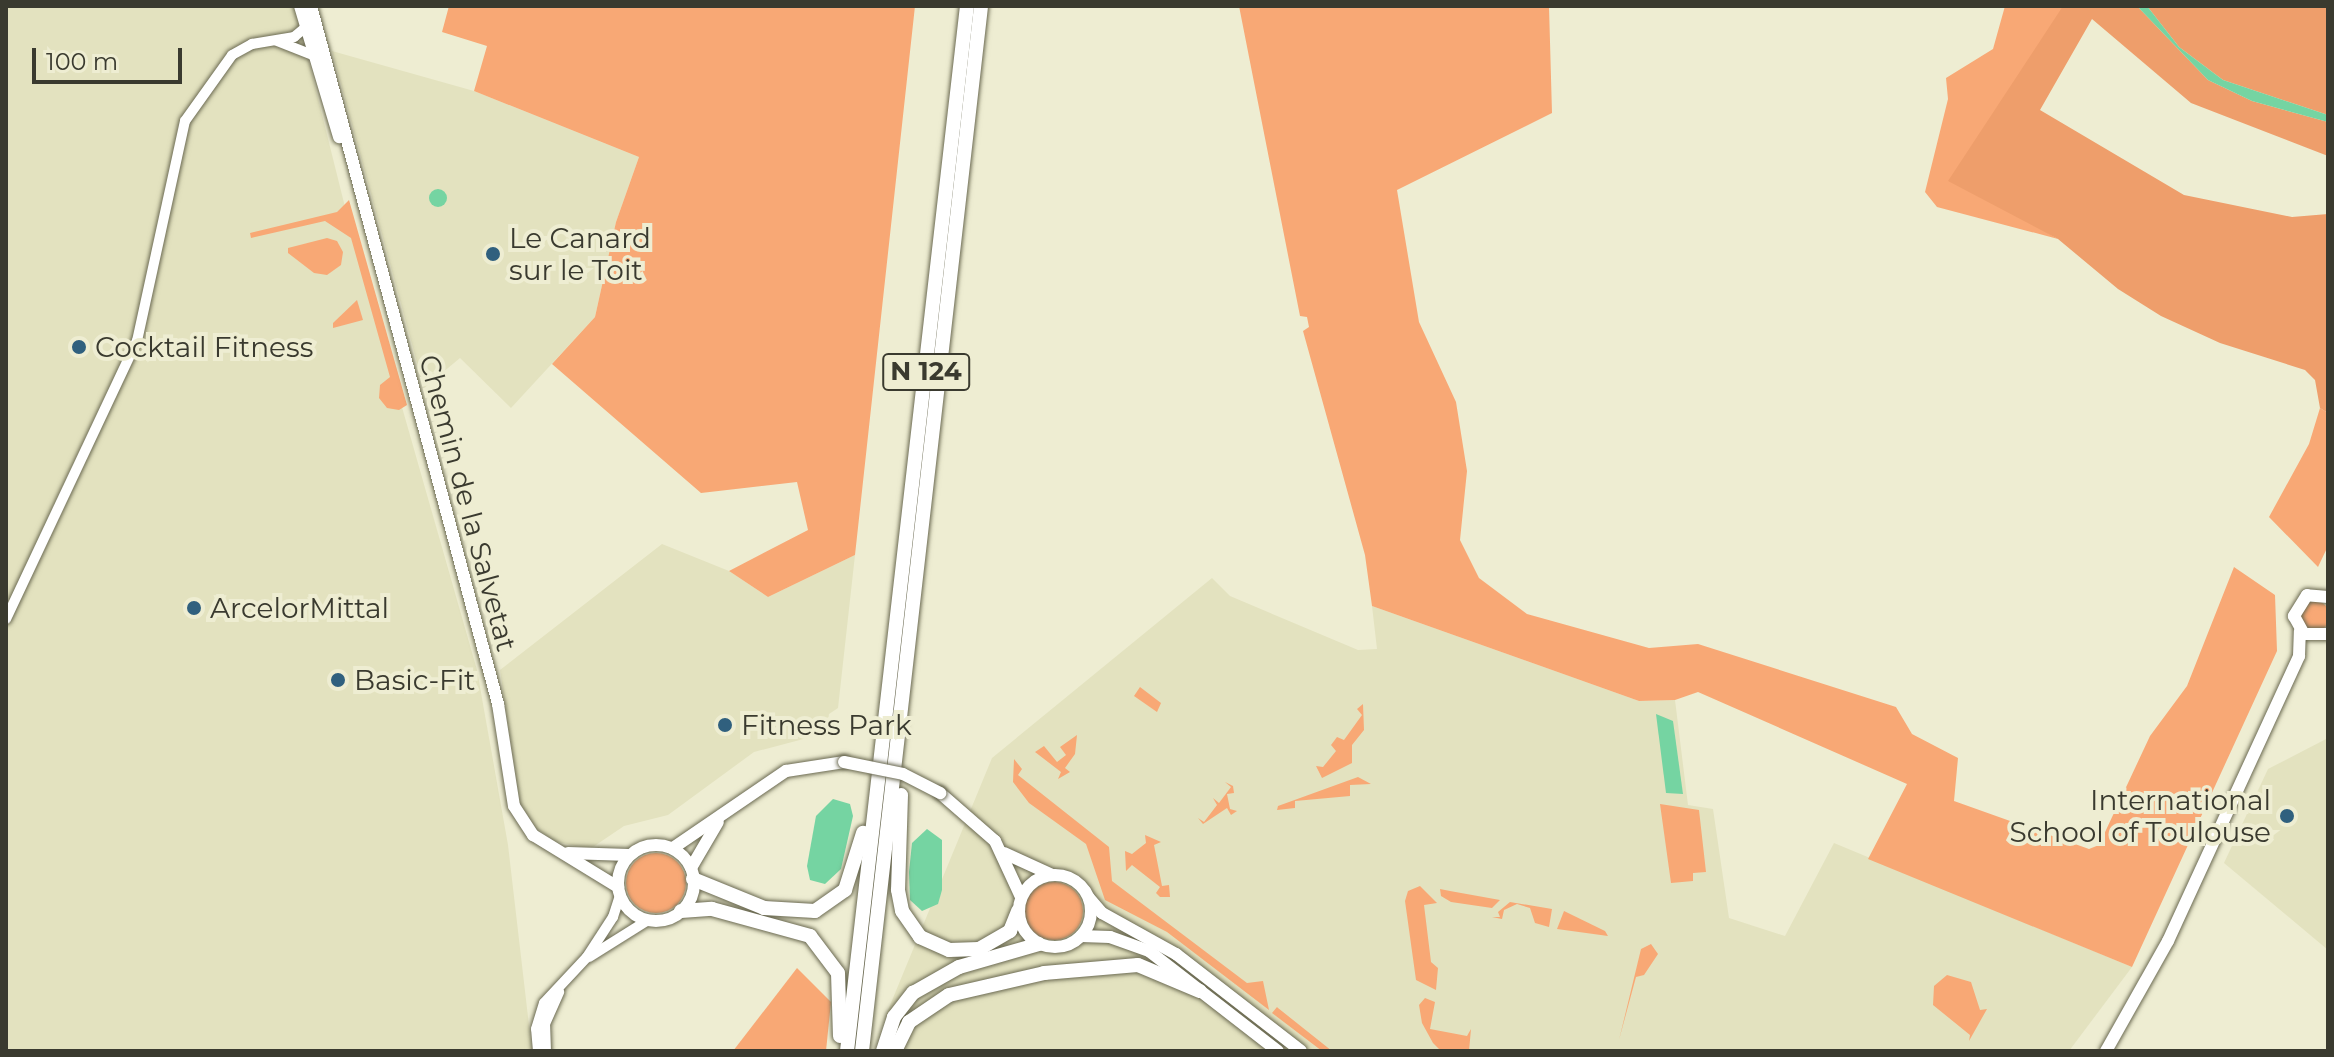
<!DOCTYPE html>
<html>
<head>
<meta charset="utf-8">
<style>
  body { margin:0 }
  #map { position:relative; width:2334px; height:1057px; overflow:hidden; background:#eeedd2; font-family:Montserrat,sans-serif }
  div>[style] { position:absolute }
  .built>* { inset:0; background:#e3e2bf }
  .green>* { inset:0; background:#f8a875 }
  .round { border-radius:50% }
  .forest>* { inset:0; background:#ee9e6b }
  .water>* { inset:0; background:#75d4a2 }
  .roads { filter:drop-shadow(0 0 2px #6a6951) drop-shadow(0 0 2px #6a6951) }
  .minor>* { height:10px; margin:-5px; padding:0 5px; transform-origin:5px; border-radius:5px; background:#fff }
  .major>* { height:12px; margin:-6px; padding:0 6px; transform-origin:6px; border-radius:6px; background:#fff }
  .major>.ring { margin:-6px; padding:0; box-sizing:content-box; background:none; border:12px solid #fff; border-radius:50% }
  .highway>* { height:14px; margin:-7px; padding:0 7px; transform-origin:7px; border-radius:7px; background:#fff }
  .bridges { filter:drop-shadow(0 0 2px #6a6951) drop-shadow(0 0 2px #6a6951) }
  .major-bridge>* { height:12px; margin:-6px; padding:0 6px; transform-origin:6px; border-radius:6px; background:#fff }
  .dots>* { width:22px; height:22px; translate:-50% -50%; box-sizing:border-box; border:4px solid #eeedd2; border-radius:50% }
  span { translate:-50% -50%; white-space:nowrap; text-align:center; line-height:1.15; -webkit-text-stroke:8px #eeedd2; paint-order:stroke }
  .shield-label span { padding:2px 6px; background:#eeedd2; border:2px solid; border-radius:6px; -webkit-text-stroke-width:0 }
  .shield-label { font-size:26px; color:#3a3a2f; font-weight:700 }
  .poi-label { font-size:28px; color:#3a3a2f }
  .left { translate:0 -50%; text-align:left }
  .right { translate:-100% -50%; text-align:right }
  .street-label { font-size:28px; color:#3a3a2f }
  .frame { position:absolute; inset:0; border:8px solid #3a3a2f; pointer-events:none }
  .scale { position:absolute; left:32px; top:48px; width:150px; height:36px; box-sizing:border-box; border:4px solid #3a3a2f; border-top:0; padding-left:10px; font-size:24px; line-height:28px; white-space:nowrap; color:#3a3a2f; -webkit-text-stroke:6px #eeedd2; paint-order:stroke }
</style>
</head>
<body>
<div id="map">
  <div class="built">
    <i style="clip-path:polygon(6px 6px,295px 6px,346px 211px,477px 670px,508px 845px,532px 1051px,6px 1051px)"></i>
    <i style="clip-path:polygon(332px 51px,474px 91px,639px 157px,616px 222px,595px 317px,511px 408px,460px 358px,424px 388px)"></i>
    <i style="clip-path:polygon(662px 544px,729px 571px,768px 597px,855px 555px,838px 708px,829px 714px,826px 733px,754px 752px,668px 815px,624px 826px,590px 849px,554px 841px,535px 827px,520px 803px,500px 670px)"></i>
    <i style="clip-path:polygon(1212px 578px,1230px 596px,1358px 650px,1377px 649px,1372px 606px,1639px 701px,1675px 700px,1688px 805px,1713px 809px,1729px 918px,1785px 936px,1834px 843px,2132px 967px,2069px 1051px,881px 1051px,886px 1015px,992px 758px)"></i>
    <i style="clip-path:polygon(2328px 738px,2328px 950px,2224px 863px,2268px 769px)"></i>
  </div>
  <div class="green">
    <i style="clip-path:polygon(449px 6px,915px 6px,855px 555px,768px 597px,729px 571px,808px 530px,797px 482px,701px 493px,552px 364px,595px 317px,616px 222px,639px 157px,474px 91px,487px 46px,442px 32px)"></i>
    <i style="clip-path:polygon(1239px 6px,1549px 6px,1552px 113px,1397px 190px,1419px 322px,1456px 402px,1467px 471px,1460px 540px,1479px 578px,1527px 614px,1649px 648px,1698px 644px,1896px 707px,1912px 734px,1958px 758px,1954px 801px,2089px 849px,2099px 845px,2150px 736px,2187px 686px,2234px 567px,2275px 595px,2277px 651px,2132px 967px,1868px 859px,1907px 784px,1698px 692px,1675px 700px,1639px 701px,1372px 606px,1365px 555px,1303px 331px,1309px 327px,1307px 317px,1300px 316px)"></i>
    <i style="clip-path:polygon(2005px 6px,2063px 6px,1999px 204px,2058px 239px,1937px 207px,1925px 192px,1948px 99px,1946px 78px,1993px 49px)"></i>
    <i style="clip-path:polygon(349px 200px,407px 405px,399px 410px,387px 408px,379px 398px,380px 385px,390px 377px,351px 238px,325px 221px,251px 238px,250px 233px,337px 212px)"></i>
    <i style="clip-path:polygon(327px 238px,337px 241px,343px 252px,341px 265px,327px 275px,314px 273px,288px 253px,288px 248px)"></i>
    <i style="clip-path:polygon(357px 300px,363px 320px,333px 328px,333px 323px)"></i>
    <i style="clip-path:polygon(2320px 408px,2328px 413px,2328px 546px,2318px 567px,2269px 517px,2309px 444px)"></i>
    <i class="round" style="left:2300px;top:601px;width:30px;height:30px"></i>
    <i style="clip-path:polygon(1140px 687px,1161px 703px,1157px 712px,1134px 696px)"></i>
    <i style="clip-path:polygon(1363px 704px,1364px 730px,1352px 745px,1352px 763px,1322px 778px,1316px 766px,1323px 767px,1336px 751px,1331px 745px,1337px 737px,1344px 740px,1362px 715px,1357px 709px)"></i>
    <i style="clip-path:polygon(1077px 735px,1075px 754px,1065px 768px,1070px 772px,1058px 779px,1061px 772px,1035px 752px,1044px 746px,1057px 762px,1066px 755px,1060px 747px)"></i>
    <i style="clip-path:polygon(1014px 759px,1022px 769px,1018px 775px,1109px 847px,1112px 881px,1247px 983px,1263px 981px,1269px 1010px,1167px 932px,1105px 900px,1086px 844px,1029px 803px,1013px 782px)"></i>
    <i style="clip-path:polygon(1358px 777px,1371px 784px,1350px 785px,1350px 796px,1295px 801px,1295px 808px,1277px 810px,1278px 806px)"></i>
    <i style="clip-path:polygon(1225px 782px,1233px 786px,1234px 793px,1227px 794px,1230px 809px,1237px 811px,1231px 815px,1227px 808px,1203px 824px,1198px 818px,1204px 822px,1217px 805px,1213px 798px,1219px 803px,1231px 787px)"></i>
    <i style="clip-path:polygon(1660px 804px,1699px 810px,1706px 872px,1693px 873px,1693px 881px,1671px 883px)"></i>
    <i style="clip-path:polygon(1145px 835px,1161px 842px,1154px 845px,1162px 886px,1169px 885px,1170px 897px,1160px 897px,1156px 893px,1160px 887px,1132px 865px,1126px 871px,1125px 851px,1132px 854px,1146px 843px)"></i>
    <i class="round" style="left:626px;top:853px;width:60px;height:60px"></i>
    <i class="round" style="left:1025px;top:882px;width:58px;height:58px"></i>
    <i style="clip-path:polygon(1420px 886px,1437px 903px,1424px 905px,1431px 962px,1438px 968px,1436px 990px,1416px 980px,1405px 901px,1408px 891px)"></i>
    <i style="clip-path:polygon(1440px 889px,1450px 891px,1500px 900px,1492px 908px,1451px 902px,1441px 896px)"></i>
    <i style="clip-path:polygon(1510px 902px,1552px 909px,1549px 927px,1535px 923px,1530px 908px,1517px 904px,1504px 910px,1502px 919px,1492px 917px,1500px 917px,1498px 912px)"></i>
    <i style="clip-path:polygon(1564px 911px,1605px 931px,1608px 936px,1557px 929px)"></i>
    <i style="clip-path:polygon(1651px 944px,1658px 954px,1644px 975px,1636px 977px,1619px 1040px,1641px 949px)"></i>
    <i style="clip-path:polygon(797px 968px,831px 1002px,826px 1051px,733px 1051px)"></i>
    <i style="clip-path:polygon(1947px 975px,1971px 982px,1980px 1010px,1987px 1009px,1969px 1041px,1970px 1035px,1933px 1005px,1934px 986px)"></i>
    <i style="clip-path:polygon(1425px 998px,1435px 1002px,1430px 1029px,1467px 1036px,1471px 1029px,1469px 1051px,1441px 1051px,1433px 1043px,1422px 1023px,1419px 1005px)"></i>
    <i style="clip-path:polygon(1277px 1007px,1278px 1008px,1332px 1051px,1322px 1051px,1272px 1013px)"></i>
  </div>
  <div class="forest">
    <i style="clip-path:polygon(2063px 6px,2137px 6px,2208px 80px,2252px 101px,2328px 122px,2328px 156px,2191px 103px,2092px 19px,2040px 110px,2184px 195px,2292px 217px,2328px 214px,2328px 413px,2320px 408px,2315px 380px,2305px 370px,2220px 343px,2161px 316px,2118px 289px,2058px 239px,1948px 181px)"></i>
    <i style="clip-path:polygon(2147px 6px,2328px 6px,2328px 115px,2223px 80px,2179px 47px)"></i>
  </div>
  <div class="water">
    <i style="clip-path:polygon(2137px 6px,2147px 6px,2179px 47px,2223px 80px,2328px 115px,2328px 122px,2252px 101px,2208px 80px)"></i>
    <i class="round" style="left:429px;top:189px;width:18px;height:18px"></i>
    <i style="clip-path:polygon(1656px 714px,1673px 721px,1683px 794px,1666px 793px)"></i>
    <i style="clip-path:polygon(833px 799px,850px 804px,853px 816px,841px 869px,825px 884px,810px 880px,807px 866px,816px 816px)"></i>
    <i style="clip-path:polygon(927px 829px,942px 840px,942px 890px,938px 904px,922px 911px,910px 900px,909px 872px,912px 843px)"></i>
  </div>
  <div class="roads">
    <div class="minor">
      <i style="left:277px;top:41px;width:41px;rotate:21.5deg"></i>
      <i style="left:6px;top:619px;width:307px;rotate:-64.8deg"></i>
      <i style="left:137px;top:341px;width:225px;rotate:-77.7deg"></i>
      <i style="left:185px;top:121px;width:81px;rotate:-54.5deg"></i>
      <i style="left:232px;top:55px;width:23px;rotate:-29deg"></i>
      <i style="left:252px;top:44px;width:43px;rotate:-9.5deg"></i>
      <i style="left:294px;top:37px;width:16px;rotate:-40deg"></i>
      <i style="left:589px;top:957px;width:70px;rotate:-32.1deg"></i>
      <i style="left:538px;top:1051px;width:22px;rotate:-95deg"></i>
      <i style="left:536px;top:1029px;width:27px;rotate:-73deg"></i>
      <i style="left:544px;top:1003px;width:63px;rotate:-46.9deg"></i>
      <i style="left:587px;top:957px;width:48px;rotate:-57deg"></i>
      <i style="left:613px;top:917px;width:23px;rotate:-72deg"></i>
      <i style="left:546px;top:1051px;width:27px;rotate:-92deg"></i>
      <i style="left:545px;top:1024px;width:35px;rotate:-66deg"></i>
    </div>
    <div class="major">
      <i style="left:300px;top:6px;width:137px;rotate:73.4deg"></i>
      <i style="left:311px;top:6px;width:723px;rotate:75deg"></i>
      <i style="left:498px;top:704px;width:103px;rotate:81.1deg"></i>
      <i style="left:514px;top:806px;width:35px;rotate:57deg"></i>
      <i style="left:533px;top:835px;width:100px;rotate:31.5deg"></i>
      <i style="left:2328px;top:597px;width:21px;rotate:-175deg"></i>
      <i style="left:2307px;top:595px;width:25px;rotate:122deg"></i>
      <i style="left:2294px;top:616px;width:21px;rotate:61deg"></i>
      <i style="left:2304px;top:634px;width:24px"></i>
      <i style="left:940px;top:793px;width:73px;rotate:41.1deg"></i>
      <i style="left:995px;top:841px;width:62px;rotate:65.1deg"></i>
      <i class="ring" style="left:618px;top:845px;width:64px;height:64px"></i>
      <i style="left:673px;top:848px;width:137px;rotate:-34.3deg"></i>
      <i style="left:786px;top:771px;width:59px;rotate:-8.8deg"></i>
      <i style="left:568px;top:853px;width:61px;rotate:1.9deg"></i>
      <i style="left:1004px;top:853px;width:53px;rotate:24.6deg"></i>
      <i style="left:691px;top:868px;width:53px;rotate:-59.6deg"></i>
      <i class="ring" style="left:1019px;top:875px;width:60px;height:60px"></i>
      <i style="left:1089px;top:898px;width:20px;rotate:49deg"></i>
      <i style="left:1102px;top:913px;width:85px;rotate:29deg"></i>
      <i style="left:1176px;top:954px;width:158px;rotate:37.8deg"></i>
      <i style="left:1081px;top:936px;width:29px;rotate:2deg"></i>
      <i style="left:1110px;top:937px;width:41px;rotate:19.7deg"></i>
      <i style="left:1149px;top:951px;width:163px;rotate:37.8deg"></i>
      <i style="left:2106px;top:1051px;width:126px;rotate:-60.6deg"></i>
      <i style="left:2168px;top:941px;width:314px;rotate:-65.3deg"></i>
      <i style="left:2299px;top:656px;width:25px;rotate:-88deg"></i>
    </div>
    <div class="highway">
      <i style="left:901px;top:795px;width:95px;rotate:91.8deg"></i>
      <i style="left:898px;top:890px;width:21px;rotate:79deg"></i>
      <i style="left:902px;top:911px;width:32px;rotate:55deg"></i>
      <i style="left:920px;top:937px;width:32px;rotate:24deg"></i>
      <i style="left:949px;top:950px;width:30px;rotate:-2deg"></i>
      <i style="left:979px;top:949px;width:36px;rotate:-30deg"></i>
      <i style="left:1010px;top:931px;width:22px;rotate:-68deg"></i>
      <i style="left:693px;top:879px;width:77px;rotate:22.2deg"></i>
      <i style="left:764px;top:908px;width:51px;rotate:3.4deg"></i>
      <i style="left:815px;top:911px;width:37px;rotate:-35deg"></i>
      <i style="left:845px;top:890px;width:60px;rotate:-72.5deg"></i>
      <i style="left:681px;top:911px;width:31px;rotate:-4deg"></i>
      <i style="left:712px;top:909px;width:102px;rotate:15.4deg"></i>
      <i style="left:810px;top:936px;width:46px;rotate:52.9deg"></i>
      <i style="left:838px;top:973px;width:63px;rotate:88.2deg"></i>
      <i style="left:847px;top:1051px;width:1052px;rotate:-83.45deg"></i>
      <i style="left:862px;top:1051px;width:1052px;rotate:-83.5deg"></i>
      <i style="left:883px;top:1051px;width:36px;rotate:-72deg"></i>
      <i style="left:894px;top:1017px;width:31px;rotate:-52deg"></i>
      <i style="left:913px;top:993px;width:53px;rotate:-29.5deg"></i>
      <i style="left:959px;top:967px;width:83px;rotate:-16deg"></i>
      <i style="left:895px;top:1051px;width:32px;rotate:-64deg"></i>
      <i style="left:909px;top:1022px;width:48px;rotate:-34deg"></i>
      <i style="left:949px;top:995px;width:98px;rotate:-13deg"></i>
      <i style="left:1044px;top:973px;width:94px;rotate:-4.9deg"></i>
      <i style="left:1138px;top:965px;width:67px;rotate:22.8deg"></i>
    </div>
  </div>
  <div class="bridges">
    <div class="major-bridge">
      <i style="left:844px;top:762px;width:60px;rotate:11.5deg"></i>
      <i style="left:903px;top:774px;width:42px;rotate:27.2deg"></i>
    </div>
  </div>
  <div class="dots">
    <i style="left:493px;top:254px;background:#30607e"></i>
    <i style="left:79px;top:347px;background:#30607e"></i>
    <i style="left:194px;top:608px;background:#30607e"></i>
    <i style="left:338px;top:680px;background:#30607e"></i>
    <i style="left:725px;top:725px;background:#30607e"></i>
    <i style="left:2287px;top:816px;background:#30607e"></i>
  </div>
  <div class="shield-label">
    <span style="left:926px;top:372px">N 124</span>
  </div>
  <div class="poi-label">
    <span class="left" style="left:509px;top:254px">Le Canard<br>sur le Toit</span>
    <span class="left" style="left:95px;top:347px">Cocktail Fitness</span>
    <span class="left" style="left:210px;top:608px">ArcelorMittal</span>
    <span class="left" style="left:354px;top:680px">Basic-Fit</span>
    <span class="left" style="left:741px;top:725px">Fitness Park</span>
    <span class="right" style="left:2271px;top:816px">International<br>School of Toulouse</span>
  </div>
  <div class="street-label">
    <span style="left:468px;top:503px;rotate:75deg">Chemin de la Salvetat</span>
  </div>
  <div class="frame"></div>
  <div class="scale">100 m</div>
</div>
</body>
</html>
